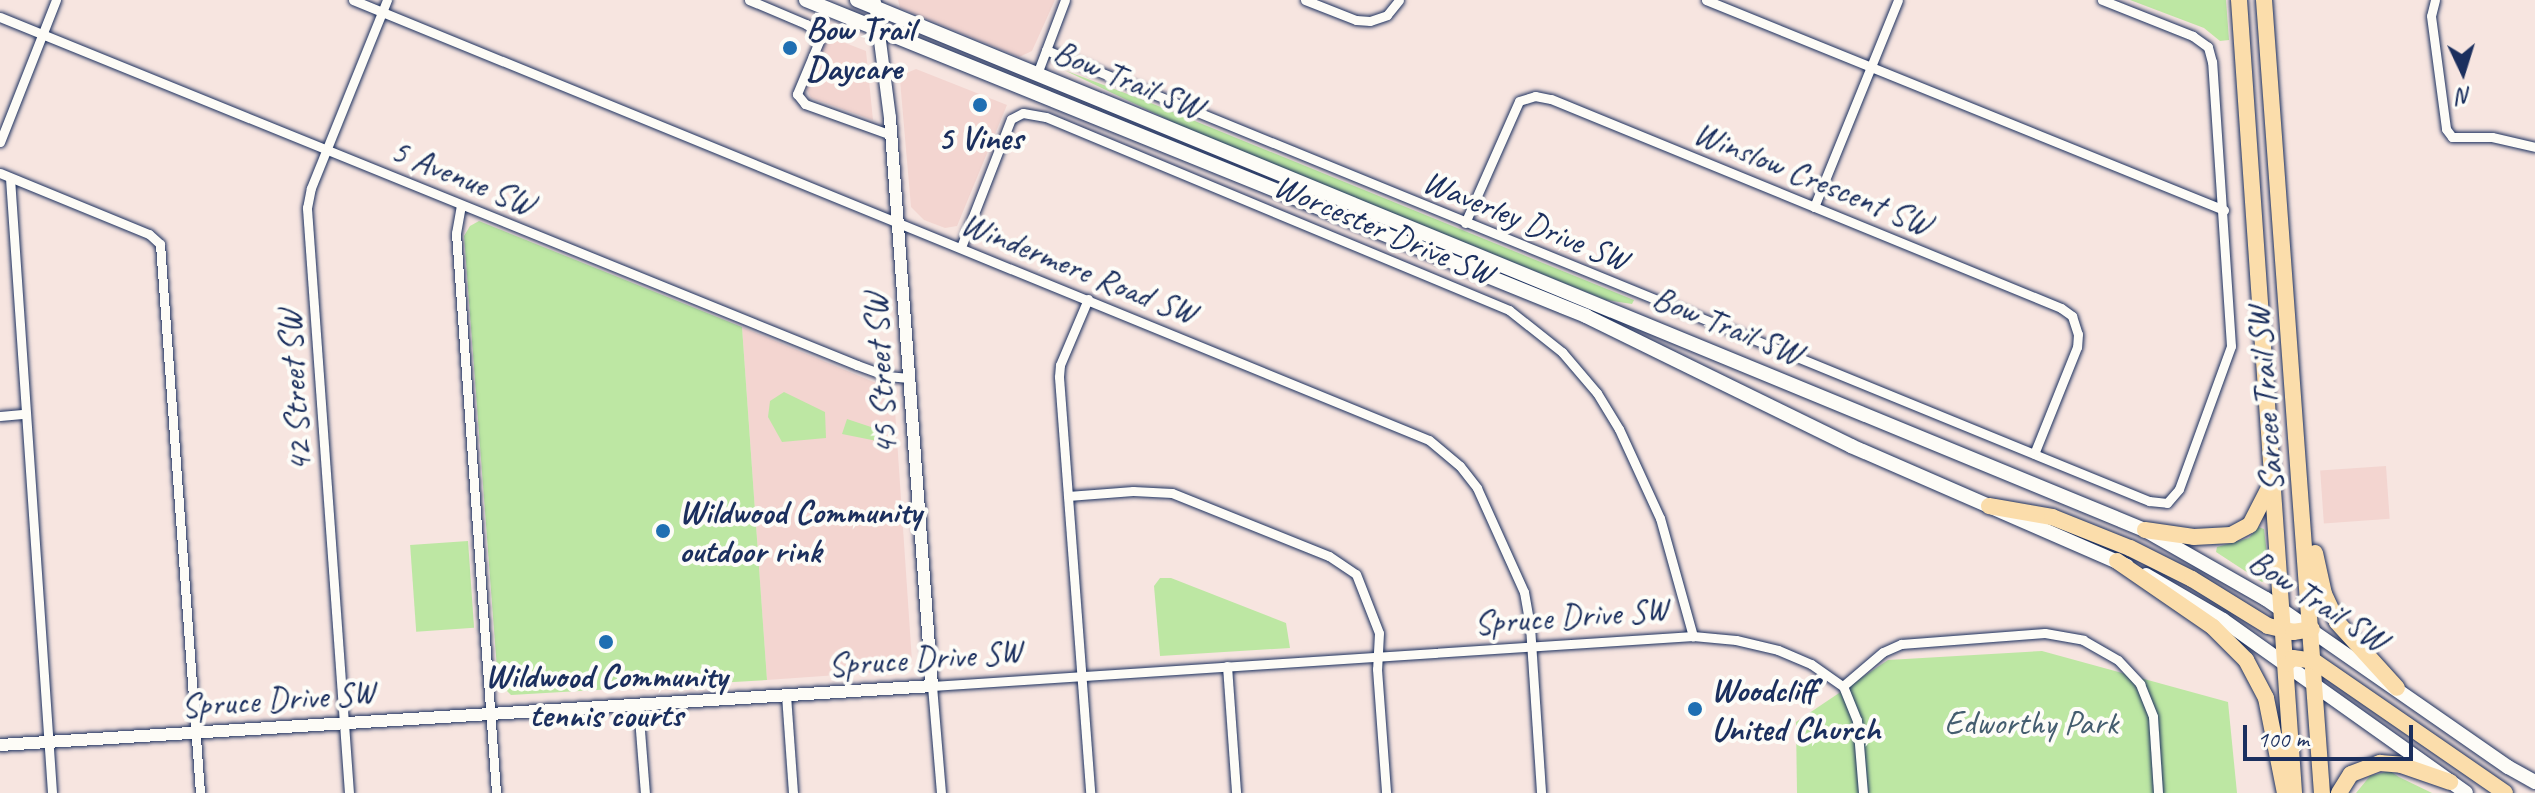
<!DOCTYPE html>
<html>
<head>
<meta charset="utf-8">
<style>
  body { margin:0 }
  #map { position:relative; width:2535px; height:793px; overflow:hidden; background:#f7e5e0; font-family:Caveat,sans-serif }
  div>[style] { position:absolute }
  .built>* { inset:0; background:#f3d5d0; transform-origin:0 0 }
  .green>* { inset:0; background:#bde7a3; transform-origin:0 0 }
  .roads { filter:drop-shadow(0 0 2px #1b2f5e) drop-shadow(0 0 2px #1b2f5e) }
  .minor>* { height:9px; margin:-4.5px; padding:0 4.5px; transform-origin:4.5px; border-radius:4.5px; background:#fdfcf7 }
  .tertiary>* { height:12px; margin:-6px; padding:0 6px; transform-origin:6px; border-radius:6px; background:#fdfcf7 }
  .secondary>* { height:14px; margin:-7px; padding:0 7px; transform-origin:7px; border-radius:7px; background:#fdfcf7 }
  .trunk>* { height:16px; margin:-8px; padding:0 8px; transform-origin:8px; border-radius:8px; background:#fbddab }
  .dots>* { width:22px; height:22px; translate:-50% -50%; box-sizing:border-box; border:4px solid #fdfcf7; border-radius:50% }
  span { translate:-50% -50%; white-space:nowrap; text-align:center; line-height:1.15; -webkit-text-stroke:8px #fdfcf7; paint-order:stroke }
  .poi-label { font-size:34px; color:#1b2f5e; font-weight:700 }
  .left { translate:0 -50%; text-align:left }
  .street-label { font-size:34px; color:#1b2f5e }
  .park-label { font-size:34px; color:#445d6f }
  .north { position:absolute; left:2423px; top:32px; width:80px; height:80px; -webkit-text-stroke:6px #fdfcf7; paint-order:stroke; rotate:176deg; font-size:22px; font-weight:700; line-height:32px; text-align:center; color:#1b2f5e }
  .north::after { content:''; display:block; margin:auto; width:28px; height:36px; background:#1b2f5e; clip-path:polygon(50% 0,100% 100%,50% 72%,0 100%) }
  .scale { position:absolute; left:2243px; top:725px; width:170px; height:36px; box-sizing:border-box; border:4px solid #1b2f5e; border-top:0; padding-left:10px; font-size:24px; line-height:28px; white-space:nowrap; color:#1b2f5e; -webkit-text-stroke:6px #fdfcf7; paint-order:stroke }
</style>
</head>
<body>
<div id="map">
  <div class="built">
    <i style="clip-path:polygon(898px 0,1055px 0,1032px 51px,1019px 57px,900px 8px)"></i>
    <i style="clip-path:polygon(825px 35px,866px 51px,873px 120px,811px 98px,805px 86px)"></i>
    <i style="clip-path:polygon(916px 69px,1007px 105px,957px 226px,945px 228px,924px 220px,911px 207px,900px 80px,902px 75px)"></i>
    <i style="clip-path:polygon(742px 327px,888px 388px,894px 395px,912px 661px,908px 670px,767px 680px)"></i>
    <i style="left:2386px;top:466px;width:53px;height:66px;rotate:86deg"></i>
  </div>
  <div class="green">
    <i style="clip-path:polygon(2130px 0,2226px 0,2229px 40px,2220px 41px,2204px 28px)"></i>
    <i style="clip-path:polygon(1064px 70px,1146px 101px,1634px 300px,1632px 304px,1606px 300px,1198px 134px)"></i>
    <i style="clip-path:polygon(479px 221px,742px 327px,767px 680px,511px 695px,498px 682px,464px 236px,470px 226px)"></i>
    <i style="clip-path:polygon(784px 392px,825px 412px,826px 438px,782px 442px,768px 417px,770px 401px)"></i>
    <i style="clip-path:polygon(847px 419px,880px 430px,877px 441px,842px 434px)"></i>
    <i style="clip-path:polygon(2258px 527px,2264px 529px,2270px 579px,2262px 582px,2216px 552px,2217px 547px,2249px 538px)"></i>
    <i style="left:468px;top:541px;width:87px;height:58px;rotate:86deg"></i>
    <i style="clip-path:polygon(1160px 578px,1171px 578px,1286px 623px,1290px 648px,1160px 656px,1154px 586px)"></i>
    <i style="clip-path:polygon(2042px 651px,2228px 702px,2237px 793px,1797px 793px,1796px 722px,1888px 660px)"></i>
    <i style="clip-path:polygon(2390px 771px,2399px 777px,2432px 793px,2356px 793px,2370px 776px)"></i>
  </div>
  <div class="roads">
    <div class="minor">
      <i style="left:353px;top:0;width:1162px;rotate:22.24deg"></i>
      <i style="left:1429px;top:440px;width:40px;rotate:40deg"></i>
      <i style="left:1460px;top:466px;width:28px;rotate:52deg"></i>
      <i style="left:1477px;top:488px;width:114px;rotate:65.7deg"></i>
      <i style="left:1524px;top:592px;width:35px;rotate:80deg"></i>
      <i style="left:1530px;top:626px;width:167px;rotate:86.2deg"></i>
      <i style="left:749px;top:0;width:62px;rotate:22.8deg"></i>
      <i style="left:806px;top:24px;width:14px;rotate:36deg"></i>
      <i style="left:817px;top:32px;width:8px;rotate:67deg"></i>
      <i style="left:820px;top:39px;width:60px;rotate:112.7deg"></i>
      <i style="left:797px;top:94px;width:13px;rotate:51deg"></i>
      <i style="left:805px;top:104px;width:91px;rotate:19.8deg"></i>
      <i style="left:1305px;top:0;width:55px;rotate:21.4deg"></i>
      <i style="left:1356px;top:20px;width:14px;rotate:4deg"></i>
      <i style="left:1370px;top:21px;width:18px;rotate:-19deg"></i>
      <i style="left:1387px;top:15px;width:19px;rotate:-51deg"></i>
      <i style="left:1706px;top:0;width:559px;rotate:22.07deg"></i>
      <i style="left:2435px;top:0;width:16px;rotate:104deg"></i>
      <i style="left:2431px;top:16px;width:114px;rotate:82.4deg"></i>
      <i style="left:2446px;top:129px;width:10px;rotate:53deg"></i>
      <i style="left:2452px;top:137px;width:40px"></i>
      <i style="left:2492px;top:137px;width:44px;rotate:13.1deg"></i>
      <i style="left:0;top:17px;width:925px;rotate:22.1deg"></i>
      <i style="left:857px;top:365px;width:32px;rotate:20deg"></i>
      <i style="left:887px;top:376px;width:22px;rotate:5deg"></i>
      <i style="left:1046px;top:50px;width:1192px;rotate:22.24deg"></i>
      <i style="left:2149px;top:501px;width:18px;rotate:6deg"></i>
      <i style="left:2167px;top:503px;width:18px;rotate:-49deg"></i>
      <i style="left:2179px;top:489px;width:152px;rotate:-70deg"></i>
      <i style="left:2231px;top:346px;width:285px;rotate:-93.8deg"></i>
      <i style="left:2212px;top:62px;width:16px;rotate:-105deg"></i>
      <i style="left:2208px;top:47px;width:19px;rotate:-144deg"></i>
      <i style="left:2193px;top:36px;width:98px;rotate:-158.4deg"></i>
      <i style="left:1037px;top:74px;width:79px;rotate:-69.3deg"></i>
      <i style="left:0;top:142px;width:153px;rotate:-68.5deg"></i>
      <i style="left:0;top:173px;width:161px;rotate:22.3deg"></i>
      <i style="left:149px;top:234px;width:15px;rotate:42deg"></i>
      <i style="left:160px;top:244px;width:550px;rotate:85.83deg"></i>
      <i style="left:10px;top:178px;width:616px;rotate:86.09deg"></i>
      <i style="left:461px;top:205px;width:28px;rotate:100deg"></i>
      <i style="left:456px;top:233px;width:561px;rotate:85.91deg"></i>
      <i style="left:1814px;top:207px;width:223px;rotate:-67.9deg"></i>
      <i style="left:1465px;top:223px;width:133px;rotate:-66.1deg"></i>
      <i style="left:1519px;top:101px;width:17px;rotate:-17deg"></i>
      <i style="left:1535px;top:96px;width:16px;rotate:11deg"></i>
      <i style="left:1551px;top:99px;width:551px;rotate:22.28deg"></i>
      <i style="left:2061px;top:308px;width:14px;rotate:36deg"></i>
      <i style="left:2072px;top:316px;width:19px;rotate:72deg"></i>
      <i style="left:2078px;top:334px;width:13px;rotate:94deg"></i>
      <i style="left:2077px;top:347px;width:115px;rotate:111.9deg"></i>
      <i style="left:961px;top:247px;width:137px;rotate:-68.7deg"></i>
      <i style="left:1011px;top:119px;width:13px;rotate:-27deg"></i>
      <i style="left:1023px;top:113px;width:23px;rotate:10deg"></i>
      <i style="left:1046px;top:117px;width:502px;rotate:22.63deg"></i>
      <i style="left:1509px;top:310px;width:68px;rotate:38.4deg"></i>
      <i style="left:1562px;top:352px;width:54px;rotate:49.5deg"></i>
      <i style="left:1597px;top:393px;width:42px;rotate:58.6deg"></i>
      <i style="left:1619px;top:429px;width:98px;rotate:65.3deg"></i>
      <i style="left:1660px;top:518px;width:123px;rotate:74.4deg"></i>
      <i style="left:1088px;top:299px;width:72px;rotate:113deg"></i>
      <i style="left:1060px;top:365px;width:12px;rotate:95deg"></i>
      <i style="left:1059px;top:377px;width:417px;rotate:85.7deg"></i>
      <i style="left:0;top:416px;width:25px;rotate:-5deg"></i>
      <i style="left:1068px;top:496px;width:65px;rotate:-4.4deg"></i>
      <i style="left:1133px;top:491px;width:39px;rotate:3deg"></i>
      <i style="left:1172px;top:493px;width:169px;rotate:21.9deg"></i>
      <i style="left:1329px;top:556px;width:32px;rotate:34deg"></i>
      <i style="left:1356px;top:574px;width:63px;rotate:68.7deg"></i>
      <i style="left:1379px;top:633px;width:36px;rotate:93deg"></i>
      <i style="left:1377px;top:669px;width:124px;rotate:85.8deg"></i>
      <i style="left:1227px;top:666px;width:127px;rotate:85.9deg"></i>
      <i style="left:1843px;top:686px;width:52px;rotate:-40.4deg"></i>
      <i style="left:1883px;top:652px;width:20px;rotate:-24deg"></i>
      <i style="left:1901px;top:644px;width:144px;rotate:-4.4deg"></i>
      <i style="left:2045px;top:633px;width:39px;rotate:10deg"></i>
      <i style="left:2083px;top:640px;width:40px;rotate:29.7deg"></i>
      <i style="left:2118px;top:660px;width:33px;rotate:47deg"></i>
      <i style="left:2140px;top:684px;width:35px;rotate:68deg"></i>
      <i style="left:2153px;top:717px;width:76px;rotate:86.2deg"></i>
      <i style="left:786px;top:695px;width:98px;rotate:85.9deg"></i>
      <i style="left:638px;top:705px;width:88px;rotate:85.5deg"></i>
      <i style="left:349px;top:793px;width:587px;rotate:-94.11deg"></i>
      <i style="left:307px;top:208px;width:20px;rotate:-79deg"></i>
      <i style="left:311px;top:188px;width:203px;rotate:-68deg"></i>
      <i style="left:941px;top:793px;width:107px;rotate:-94.8deg"></i>
      <i style="left:932px;top:686px;width:763px;rotate:-3.76deg"></i>
      <i style="left:1693px;top:636px;width:43px;rotate:5.3deg"></i>
      <i style="left:1736px;top:640px;width:43px;rotate:13.4deg"></i>
      <i style="left:1778px;top:650px;width:36px;rotate:23deg"></i>
      <i style="left:1811px;top:664px;width:39px;rotate:35deg"></i>
      <i style="left:1843px;top:686px;width:37px;rotate:68deg"></i>
      <i style="left:1857px;top:720px;width:73px;rotate:85.3deg"></i>
    </div>
    <div class="tertiary">
      <i style="left:0;top:745px;width:934px;rotate:-3.62deg"></i>
      <i style="left:932px;top:686px;width:570px;rotate:-94.23deg"></i>
      <i style="left:890px;top:118px;width:117px;rotate:-97.4deg"></i>
    </div>
    <div class="secondary">
      <i style="left:806px;top:0;width:842px;rotate:22.05deg"></i>
      <i style="left:1586px;top:316px;width:295px;rotate:26.1deg"></i>
      <i style="left:1851px;top:446px;width:301px;rotate:23.5deg"></i>
      <i style="left:857px;top:0;width:1393px;rotate:22.37deg"></i>
      <i style="left:2145px;top:530px;width:139px;rotate:29.7deg"></i>
      <i style="left:2266px;top:599px;width:295px;rotate:34.8deg"></i>
      <i style="left:2508px;top:767px;width:31px;rotate:29deg"></i>
      <i style="left:2146px;top:575px;width:89px;rotate:30.3deg"></i>
      <i style="left:2223px;top:620px;width:298px;rotate:35.4deg"></i>
    </div>
    <div class="trunk">
      <i style="left:2239px;top:0;width:795px;rotate:86.03deg"></i>
      <i style="left:2264px;top:0;width:795px;rotate:85.82deg"></i>
      <i style="left:1989px;top:506px;width:64px;rotate:9.9deg"></i>
      <i style="left:2052px;top:517px;width:84px;rotate:21.7deg"></i>
      <i style="left:2130px;top:548px;width:69px;rotate:26.6deg"></i>
      <i style="left:2192px;top:579px;width:89px;rotate:31.7deg"></i>
      <i style="left:2268px;top:626px;width:26px;rotate:13deg"></i>
      <i style="left:2293px;top:632px;width:19px;rotate:-9deg"></i>
      <i style="left:2145px;top:530px;width:49px;rotate:8.1deg"></i>
      <i style="left:2194px;top:537px;width:37px;rotate:-3deg"></i>
      <i style="left:2231px;top:535px;width:21px;rotate:-28deg"></i>
      <i style="left:2250px;top:525px;width:51px;rotate:-62.9deg"></i>
      <i style="left:2315px;top:553px;width:42px;rotate:77.6deg"></i>
      <i style="left:2324px;top:594px;width:31px;rotate:65deg"></i>
      <i style="left:2337px;top:622px;width:89px;rotate:47.7deg"></i>
      <i style="left:2117px;top:561px;width:116px;rotate:34.5deg"></i>
      <i style="left:2213px;top:627px;width:47px;rotate:45deg"></i>
      <i style="left:2246px;top:660px;width:43px;rotate:62.2deg"></i>
      <i style="left:2266px;top:698px;width:97px;rotate:78.7deg"></i>
      <i style="left:2286px;top:664px;width:9px;rotate:-41deg"></i>
      <i style="left:2293px;top:658px;width:21px;rotate:8deg"></i>
      <i style="left:2314px;top:661px;width:232px;rotate:34.6deg"></i>
      <i style="left:2339px;top:793px;width:22px;rotate:-58deg"></i>
      <i style="left:2351px;top:774px;width:31px;rotate:-21deg"></i>
      <i style="left:2380px;top:763px;width:21px;rotate:5deg"></i>
      <i style="left:2401px;top:765px;width:52px;rotate:19.1deg"></i>
    </div>
  </div>
  <div class="dots">
    <i style="left:790px;top:48px;background:#1f6fb2"></i>
    <i style="left:980px;top:105px;background:#1f6fb2"></i>
    <i style="left:663px;top:531px;background:#1f6fb2"></i>
    <i style="left:606px;top:642px;background:#1f6fb2"></i>
    <i style="left:1695px;top:709px;background:#1f6fb2"></i>
  </div>
  <div class="poi-label">
    <span class="left" style="left:806px;top:48px">Bow Trail<br>Daycare</span>
    <span style="left:980px;top:138px">5 Vines</span>
    <span class="left" style="left:679px;top:531px">Wildwood Community<br>outdoor rink</span>
    <span style="left:606px;top:695px">Wildwood Community<br>tennis courts</span>
    <span class="left" style="left:1711px;top:709px">Woodcliff<br>United Church</span>
  </div>
  <div class="street-label">
    <span style="left:1128px;top:79px;rotate:22deg">Bow Trail SW</span>
    <span style="left:463px;top:177px;rotate:22deg">5 Avenue SW</span>
    <span style="left:1813px;top:178px;rotate:22deg">Winslow Crescent SW</span>
    <span style="left:1526px;top:220px;rotate:22deg">Waverley Drive SW</span>
    <span style="left:1384px;top:229px;rotate:23deg">Worcester Drive SW</span>
    <span style="left:1079px;top:268px;rotate:22deg">Windermere Road SW</span>
    <span style="left:1727px;top:325px;rotate:22deg">Bow Trail SW</span>
    <span style="left:880px;top:374px;rotate:-94deg">45 Street SW</span>
    <span style="left:294px;top:391px;rotate:-94deg">42 Street SW</span>
    <span style="left:2265px;top:399px;rotate:-94deg">Sarcee Trail SW</span>
    <span style="left:2318px;top:600px;rotate:33deg">Bow Trail SW</span>
    <span style="left:1571px;top:616px;rotate:-4deg">Spruce Drive SW</span>
    <span style="left:925px;top:658px;rotate:-4deg">Spruce Drive SW</span>
    <span style="left:278px;top:699px;rotate:-4deg">Spruce Drive SW</span>
  </div>
  <div class="park-label">
    <span style="left:2031px;top:723px">Edworthy Park</span>
  </div>
  <div class="north">N</div>
  <div class="scale">100 m</div>
</div>
</body>
</html>
